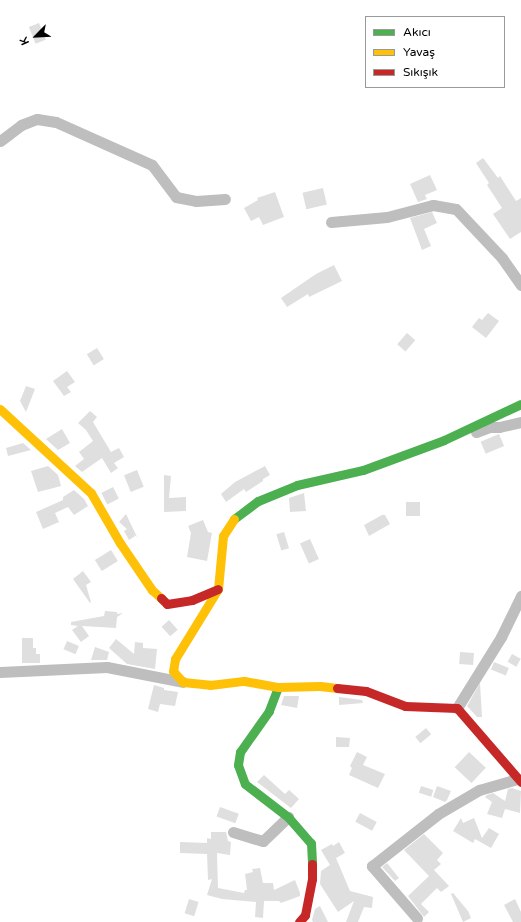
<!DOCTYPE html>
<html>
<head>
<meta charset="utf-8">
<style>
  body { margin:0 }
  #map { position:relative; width:521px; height:922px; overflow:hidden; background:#fff; font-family:"Varela Round",sans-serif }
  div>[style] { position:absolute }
  .building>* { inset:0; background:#dfdfdf; transform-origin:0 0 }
  .street>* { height:11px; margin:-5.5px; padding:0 5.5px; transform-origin:5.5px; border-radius:5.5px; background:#bebebe }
  .fast>* { height:9px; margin:-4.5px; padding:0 4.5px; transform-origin:4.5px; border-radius:4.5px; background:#4caf50 }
  .slow>* { height:9px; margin:-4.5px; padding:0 4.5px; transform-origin:4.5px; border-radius:4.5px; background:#ffc107 }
  .jam>* { height:9px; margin:-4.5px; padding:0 4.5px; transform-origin:4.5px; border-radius:4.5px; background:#c62828 }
  span { translate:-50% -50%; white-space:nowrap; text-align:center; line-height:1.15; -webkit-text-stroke:4px #fff; paint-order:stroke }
  .legend { position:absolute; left:365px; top:16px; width:140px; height:72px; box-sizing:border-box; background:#fff; border:1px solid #999; margin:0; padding:5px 7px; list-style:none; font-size:12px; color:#000 }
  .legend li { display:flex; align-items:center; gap:8px; height:20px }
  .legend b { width:20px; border:1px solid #999 }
  .north { position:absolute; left:16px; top:16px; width:40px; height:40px; -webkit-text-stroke:3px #fff; paint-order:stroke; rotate:246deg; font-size:11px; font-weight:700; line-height:16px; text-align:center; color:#000 }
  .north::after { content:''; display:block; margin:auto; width:14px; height:18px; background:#000; clip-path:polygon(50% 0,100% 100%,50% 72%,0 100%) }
</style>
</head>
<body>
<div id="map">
  <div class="building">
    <i style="left:39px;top:23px;width:18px;height:11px;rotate:68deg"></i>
    <i style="clip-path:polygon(483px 158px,498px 178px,500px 176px,516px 201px,521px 198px,521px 232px,510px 239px,493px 214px,502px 208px,487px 185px,489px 183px,476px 163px)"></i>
    <i style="clip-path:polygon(430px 175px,437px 190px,425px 195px,427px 199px,418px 202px,410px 184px)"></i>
    <i style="left:323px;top:188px;width:17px;height:21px;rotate:77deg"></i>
    <i style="clip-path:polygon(275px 192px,284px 217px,263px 225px,259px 217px,251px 221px,244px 208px,258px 200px,257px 198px)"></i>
    <i style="clip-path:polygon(432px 212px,437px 223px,424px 229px,431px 246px,422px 250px,410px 218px)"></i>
    <i style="clip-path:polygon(334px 265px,342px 281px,309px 297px,308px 294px,287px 307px,281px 298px,316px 274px)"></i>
    <i style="clip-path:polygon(488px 313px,499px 321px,486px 338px,472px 327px,479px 318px,482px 320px)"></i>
    <i style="left:407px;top:333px;width:11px;height:15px;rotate:41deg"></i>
    <i style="left:97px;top:348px;width:13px;height:12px;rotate:58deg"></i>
    <i style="clip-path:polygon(67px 371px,75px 382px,67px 387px,71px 392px,64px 396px,53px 381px)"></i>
    <i style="clip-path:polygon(26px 386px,35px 389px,26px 412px,20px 401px)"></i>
    <i style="clip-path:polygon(90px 411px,97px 417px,93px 422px,111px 452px,119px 448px,124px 457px,114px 463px,118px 468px,111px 473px,102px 458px,82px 472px,75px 466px,84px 459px,79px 452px,93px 441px,86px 430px,78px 423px)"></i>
    <i style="clip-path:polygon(62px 429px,70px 443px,58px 450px,46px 439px)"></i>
    <i style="left:499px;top:434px;width:13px;height:20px;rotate:67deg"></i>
    <i style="clip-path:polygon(23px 443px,31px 450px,8px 456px,6px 448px)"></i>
    <i style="clip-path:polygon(48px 466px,58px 475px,61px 486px,38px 492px,31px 471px)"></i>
    <i style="clip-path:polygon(265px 466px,270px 475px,263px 479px,263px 481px,246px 492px,244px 489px,226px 502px,221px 494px,235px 482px)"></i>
    <i style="left:137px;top:470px;width:18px;height:14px;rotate:68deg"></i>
    <i style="clip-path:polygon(164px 475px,171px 476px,169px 498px,186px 497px,186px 511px,164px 512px)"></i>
    <i style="left:113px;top:487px;width:13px;height:13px;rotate:63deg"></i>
    <i style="clip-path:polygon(74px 490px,84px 499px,88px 506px,74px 515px,68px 507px,55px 513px,59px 522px,43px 529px,36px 512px,63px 500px,63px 497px)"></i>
    <i style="clip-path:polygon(304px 493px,306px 511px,290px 512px,289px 498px)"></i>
    <i style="left:406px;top:502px;width:14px;height:14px"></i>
    <i style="clip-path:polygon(126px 514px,137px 537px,133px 534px,135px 536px,129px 540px,124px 531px,127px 529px,119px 522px)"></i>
    <i style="clip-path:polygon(382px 515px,385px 515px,390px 524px,369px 536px,364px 525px)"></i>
    <i style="clip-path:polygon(203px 520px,208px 532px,212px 533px,207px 561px,187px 557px,191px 533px,188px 526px)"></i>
    <i style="left:284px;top:532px;width:17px;height:8px;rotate:73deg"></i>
    <i style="left:310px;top:539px;width:22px;height:11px;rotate:66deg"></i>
    <i style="left:111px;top:550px;width:13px;height:19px;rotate:58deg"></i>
    <i style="clip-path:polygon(83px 571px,91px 582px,86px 585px,91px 602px,90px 603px,73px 579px)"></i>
    <i style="clip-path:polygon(105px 611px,117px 612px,117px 614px,123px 613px,117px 617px,116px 628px,82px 626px,89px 636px,81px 642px,72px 630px,78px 626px,71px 625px,71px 622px,104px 616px)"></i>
    <i style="left:169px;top:620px;width:13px;height:10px;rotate:48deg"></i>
    <i style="clip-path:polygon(22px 638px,33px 638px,33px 648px,36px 648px,36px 654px,40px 654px,40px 663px,22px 663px)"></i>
    <i style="clip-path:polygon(116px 639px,134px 654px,135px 642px,143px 643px,143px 648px,157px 649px,155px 669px,127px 664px,109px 648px)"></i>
    <i style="left:67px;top:641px;width:13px;height:9px;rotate:23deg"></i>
    <i style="clip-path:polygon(95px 647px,109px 652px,107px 660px,91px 660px)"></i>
    <i style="left:460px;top:652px;width:14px;height:12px;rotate:4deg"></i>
    <i style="left:512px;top:654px;width:10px;height:9px;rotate:29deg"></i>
    <i style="left:494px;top:662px;width:16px;height:8px;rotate:22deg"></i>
    <i style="clip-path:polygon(480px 683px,482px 717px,477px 717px,467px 706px)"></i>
    <i style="clip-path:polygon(154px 685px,164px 688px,164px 690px,178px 692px,175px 706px,160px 704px,158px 712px,148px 709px)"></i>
    <i style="clip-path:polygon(284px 696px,299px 696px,297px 708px,281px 705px)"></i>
    <i style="clip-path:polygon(339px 697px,362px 700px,363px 703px,339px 705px)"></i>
    <i style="left:426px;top:728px;width:8px;height:14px;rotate:50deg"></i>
    <i style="clip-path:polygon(336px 737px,350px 738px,349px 747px,336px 747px)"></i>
    <i style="clip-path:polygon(357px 752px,367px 757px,363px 765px,385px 774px,378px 788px,349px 775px,352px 768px,350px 766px)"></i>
    <i style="left:469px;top:752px;width:23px;height:21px;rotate:43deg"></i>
    <i style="clip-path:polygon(264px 775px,285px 794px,289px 790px,299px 799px,291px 808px,257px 782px)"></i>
    <i style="left:421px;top:786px;width:13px;height:7px;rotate:18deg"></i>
    <i style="clip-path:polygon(437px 786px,451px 791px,447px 800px,445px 802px,433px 797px)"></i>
    <i style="clip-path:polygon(512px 788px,521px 791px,520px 813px,505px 809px,502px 818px,487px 814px,492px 802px,485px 797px,487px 795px,493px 793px,505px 801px,508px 789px)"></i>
    <i style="left:220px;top:807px;width:20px;height:10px;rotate:20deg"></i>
    <i style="left:360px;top:813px;width:19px;height:10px;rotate:28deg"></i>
    <i style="clip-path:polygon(461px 818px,463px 823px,474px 818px,482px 838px,489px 828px,499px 834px,491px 848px,475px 839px,473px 843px,453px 831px)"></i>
    <i style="clip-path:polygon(211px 832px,226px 832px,228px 841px,231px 842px,230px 855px,217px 853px,218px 888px,244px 893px,245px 890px,247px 890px,245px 874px,253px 872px,252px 869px,260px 868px,263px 883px,273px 883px,274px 890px,295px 880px,300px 893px,300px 896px,281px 903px,279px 901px,264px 901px,263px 918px,255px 917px,256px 902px,222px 899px,207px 895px,212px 879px,208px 880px,207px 854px,180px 853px,180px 842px,207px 843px,207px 838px,211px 839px)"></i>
    <i style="clip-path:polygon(424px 834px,443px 853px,437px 860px,441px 864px,434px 870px,449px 886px,441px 892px,437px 888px,421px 904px,429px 912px,424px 917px,408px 896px,429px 876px,404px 850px)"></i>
    <i style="clip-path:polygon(339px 842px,345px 853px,336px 858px,350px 891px,373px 897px,372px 908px,364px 907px,358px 922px,346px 922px,354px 901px,338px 912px,320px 884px,321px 871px,330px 865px,321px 850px,332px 844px,333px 846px)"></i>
    <i style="clip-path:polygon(387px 863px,399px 878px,395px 881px,382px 867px)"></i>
    <i style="clip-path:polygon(453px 893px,468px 911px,471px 918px,463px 922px,451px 894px)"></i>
    <i style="left:189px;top:899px;width:10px;height:15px;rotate:17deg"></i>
    <i style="clip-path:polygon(515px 899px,521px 912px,521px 922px,513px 922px,504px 905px)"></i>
    <i style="clip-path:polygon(320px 906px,328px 922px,313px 922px,312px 920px,315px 909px)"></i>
  </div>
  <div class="street">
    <i style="left:0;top:141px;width:26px;rotate:-37deg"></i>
    <i style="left:21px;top:125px;width:17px;rotate:-21deg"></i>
    <i style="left:37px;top:119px;width:19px;rotate:9deg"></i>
    <i style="left:56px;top:122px;width:105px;rotate:24.1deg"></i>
    <i style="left:152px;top:165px;width:40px;rotate:53deg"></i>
    <i style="left:176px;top:197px;width:20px;rotate:11deg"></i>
    <i style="left:196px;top:201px;width:29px;rotate:-4deg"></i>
    <i style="left:331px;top:222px;width:56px;rotate:-5.1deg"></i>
    <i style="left:387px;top:217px;width:48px;rotate:-14.6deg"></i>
    <i style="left:433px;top:205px;width:23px;rotate:10deg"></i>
    <i style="left:456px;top:209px;width:67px;rotate:46.8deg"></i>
    <i style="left:502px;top:258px;width:33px;rotate:55deg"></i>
    <i style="left:476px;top:432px;width:15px;rotate:-20deg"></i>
    <i style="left:490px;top:427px;width:9px"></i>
    <i style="left:499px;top:427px;width:23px;rotate:-13deg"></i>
    <i style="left:0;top:672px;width:107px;rotate:-2.7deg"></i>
    <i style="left:107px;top:667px;width:77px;rotate:11.2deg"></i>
    <i style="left:457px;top:708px;width:84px;rotate:-58.2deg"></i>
    <i style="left:501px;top:637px;width:46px;rotate:-64deg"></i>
    <i style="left:233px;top:832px;width:31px;rotate:17deg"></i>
    <i style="left:263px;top:841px;width:35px;rotate:-44deg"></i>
    <i style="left:417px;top:918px;width:69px;rotate:-130.9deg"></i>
    <i style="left:372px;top:866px;width:84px;rotate:-38.2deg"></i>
    <i style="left:438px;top:814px;width:48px;rotate:-30.3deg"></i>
    <i style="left:479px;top:790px;width:40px;rotate:-16deg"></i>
  </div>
  <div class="fast">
    <i style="left:234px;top:519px;width:30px;rotate:-37deg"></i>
    <i style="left:258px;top:501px;width:42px;rotate:-22.3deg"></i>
    <i style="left:297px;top:485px;width:68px;rotate:-12.8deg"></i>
    <i style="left:363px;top:470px;width:86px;rotate:-20.3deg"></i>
    <i style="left:444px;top:440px;width:85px;rotate:-25.1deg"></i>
    <i style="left:278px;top:687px;width:26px;rotate:111deg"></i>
    <i style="left:269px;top:711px;width:50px;rotate:125.3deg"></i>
    <i style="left:240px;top:752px;width:13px;rotate:99deg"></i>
    <i style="left:238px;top:765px;width:20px;rotate:70deg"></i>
    <i style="left:245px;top:784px;width:54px;rotate:37.5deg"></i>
    <i style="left:288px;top:817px;width:35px;rotate:49deg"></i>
    <i style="left:311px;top:843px;width:21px;rotate:87deg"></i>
  </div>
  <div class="slow">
    <i style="left:0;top:409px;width:124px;rotate:42.7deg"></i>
    <i style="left:91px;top:493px;width:58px;rotate:59.9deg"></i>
    <i style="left:120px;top:543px;width:57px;rotate:55.8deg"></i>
    <i style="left:152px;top:590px;width:12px;rotate:42deg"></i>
    <i style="left:234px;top:519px;width:20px;rotate:123deg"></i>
    <i style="left:223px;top:536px;width:53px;rotate:95.4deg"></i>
    <i style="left:218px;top:589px;width:82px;rotate:121.6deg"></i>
    <i style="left:175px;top:659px;width:12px;rotate:99deg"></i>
    <i style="left:173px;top:671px;width:15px;rotate:48deg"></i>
    <i style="left:183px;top:682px;width:27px;rotate:6deg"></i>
    <i style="left:210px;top:685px;width:34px;rotate:-7deg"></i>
    <i style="left:244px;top:681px;width:35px;rotate:10deg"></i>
    <i style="left:278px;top:687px;width:42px;rotate:-1.4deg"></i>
    <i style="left:320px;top:686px;width:17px;rotate:7deg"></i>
  </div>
  <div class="jam">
    <i style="left:161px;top:598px;width:8px;rotate:45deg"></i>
    <i style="left:167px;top:604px;width:25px;rotate:-9deg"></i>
    <i style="left:192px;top:600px;width:28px;rotate:-23deg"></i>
    <i style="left:337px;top:688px;width:29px;rotate:6deg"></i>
    <i style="left:366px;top:691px;width:42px;rotate:21deg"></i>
    <i style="left:405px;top:706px;width:52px;rotate:2.2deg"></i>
    <i style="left:457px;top:708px;width:98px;rotate:49.1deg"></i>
    <i style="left:299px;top:922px;width:9px;rotate:-49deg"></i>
    <i style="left:305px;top:915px;width:37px;rotate:-79deg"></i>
    <i style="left:312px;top:879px;width:15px;rotate:-90deg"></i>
  </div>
  <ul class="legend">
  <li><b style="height:5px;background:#4caf50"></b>Akıcı</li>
  <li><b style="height:5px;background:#ffc107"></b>Yavaş</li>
  <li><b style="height:5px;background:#c62828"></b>Sıkışık</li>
  </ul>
  <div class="north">K</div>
</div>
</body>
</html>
